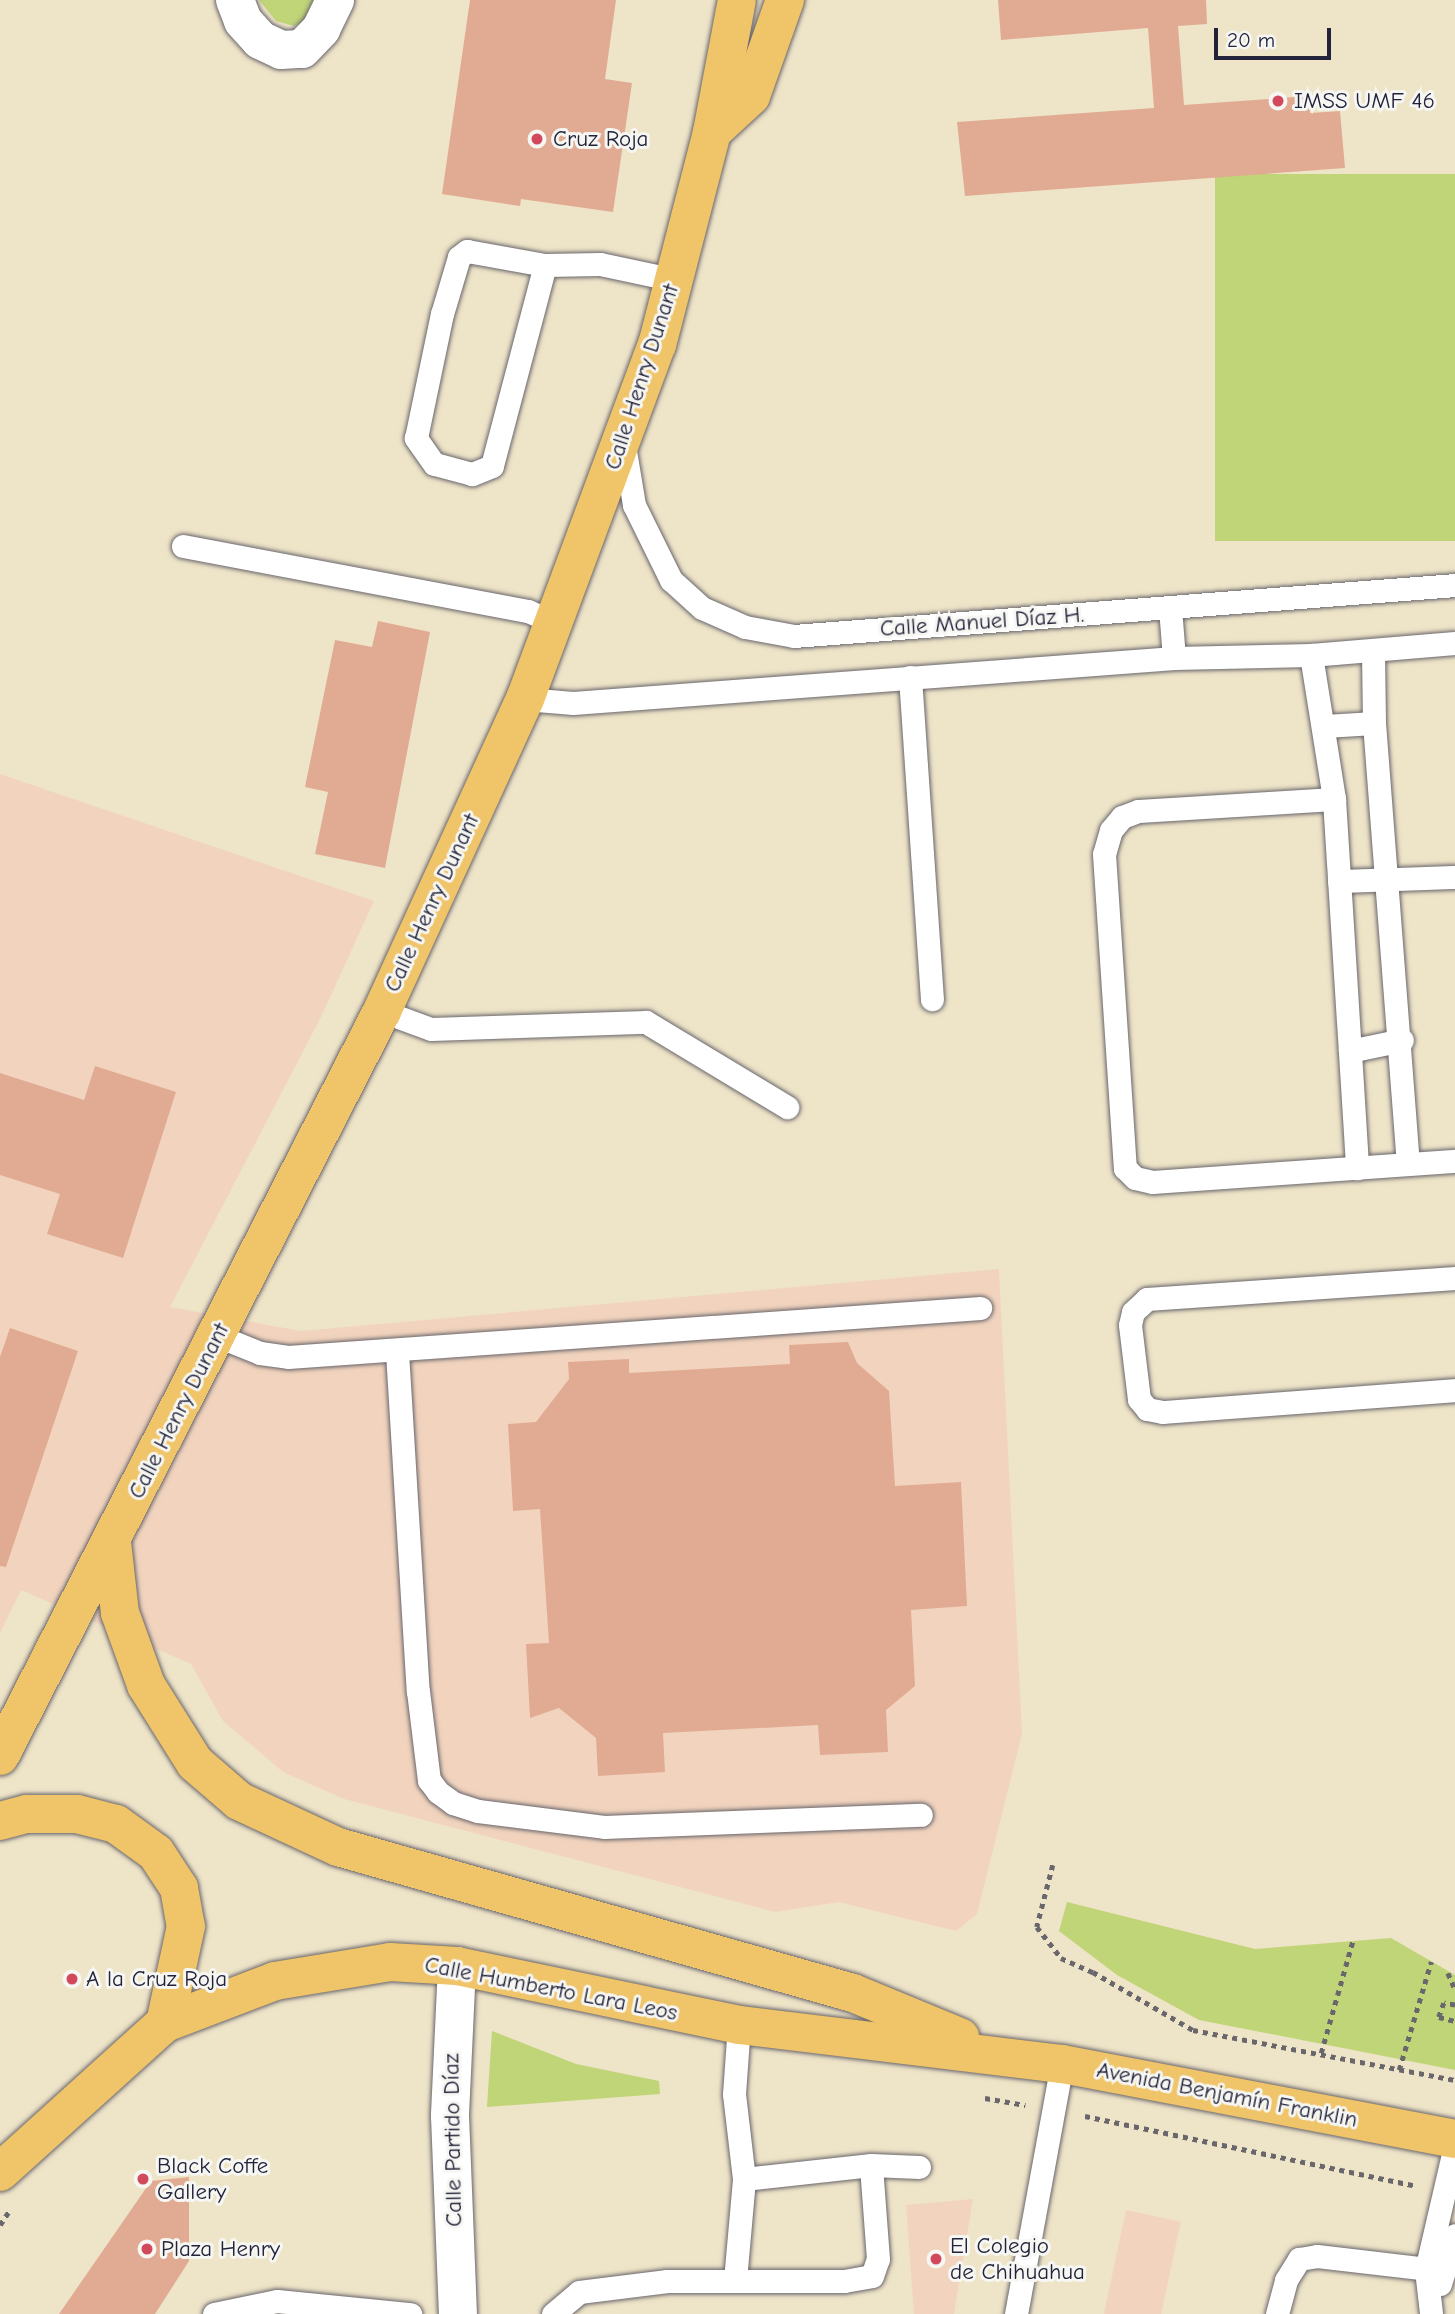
<!DOCTYPE html>
<html>
<head>
<meta charset="utf-8">
<style>
  body { margin:0 }
  #map { position:relative; width:1455px; height:2314px; overflow:hidden; background:#eee4c8; font-family:"Comic Neue",sans-serif }
  div>[style] { position:absolute }
  .built>* { inset:0; background:#f2d4be; transform-origin:0 0 }
  .green>* { inset:0; background:#c0d478; transform-origin:0 0 }
  .building>* { inset:0; background:#e1ab93 }
  .path>* { height:4.5px; margin-top:-2.25px; transform-origin:0; background:repeating-linear-gradient(90deg,#69666c 0 5px,transparent 0 10px) }
  .roads { filter:drop-shadow(0 0 2px #69666c) drop-shadow(0 0 2px #69666c) }
  .lane>* { height:23px; margin:-11.5px; padding:0 11.5px; transform-origin:11.5px; border-radius:11.5px; background:#fff }
  .street>* { height:38px; margin:-19px; padding:0 19px; transform-origin:19px; border-radius:19px; background:#fff }
  .primary>* { height:38px; margin:-19px; padding:0 19px; transform-origin:19px; border-radius:19px; background:#f0c469 }
  .dots>* { width:19px; height:19px; translate:-50% -50%; box-sizing:border-box; border:4px solid #f6f6f2; border-radius:50% }
  span { translate:-50% -50%; white-space:nowrap; text-align:center; line-height:1.15; -webkit-text-stroke:6px #f6f6f2; paint-order:stroke }
  .poi-label { font-size:23px; color:#22223b }
  .left { translate:0 -50%; text-align:left }
  .street-label { font-size:23px; color:#22223b }
  .scale { position:absolute; left:1214px; top:28px; width:117px; height:32px; box-sizing:border-box; border:4px solid #22223b; border-top:0; padding-left:9px; font-size:21px; line-height:24px; white-space:nowrap; color:#22223b; -webkit-text-stroke:5px #f6f6f2; paint-order:stroke }
</style>
</head>
<body>
<div id="map">
  <div class="built">
    <i style="clip-path:polygon(0 774px,374px 901px,321px 1017px,170px 1307px,301px 1331px,999px 1269px,1022px 1734px,977px 1914px,956px 1931px,839px 1902px,775px 1912px,344px 1799px,283px 1772px,223px 1721px,191px 1664px,21px 1590px,0 1633px)"></i>
    <i style="clip-path:polygon(973px 2199px,954px 2314px,914px 2314px,906px 2205px)"></i>
    <i style="left:1126px;top:2210px;width:56px;height:106px;rotate:12deg"></i>
  </div>
  <div class="green">
    <i style="clip-path:polygon(259px 0,313px 0,310px 18px,294px 26px,276px 21px)"></i>
    <i style="left:1455px;top:174px;width:367px;height:240px;rotate:90deg"></i>
    <i style="clip-path:polygon(1067px 1902px,1255px 1949px,1391px 1938px,1455px 1975px,1455px 2070px,1199px 2020px,1117px 1975px,1059px 1931px)"></i>
    <i style="clip-path:polygon(492px 2031px,576px 2064px,659px 2081px,660px 2094px,487px 2107px)"></i>
  </div>
  <div class="building">
    <i style="clip-path:polygon(470px 0,616px 0,605px 79px,632px 83px,613px 212px,521px 199px,520px 206px,442px 194px)"></i>
    <i style="clip-path:polygon(998px 0,1206px 0,1207px 24px,1178px 26px,1184px 105px,1309px 96px,1310px 113px,1340px 111px,1345px 168px,965px 196px,957px 122px,1154px 108px,1148px 28px,1001px 40px)"></i>
    <i style="clip-path:polygon(378px 621px,430px 632px,385px 868px,315px 854px,328px 792px,305px 787px,335px 640px,372px 647px)"></i>
    <i style="clip-path:polygon(95px 1066px,176px 1092px,123px 1258px,47px 1234px,60px 1194px,0 1175px,0 1073px,84px 1100px)"></i>
    <i style="clip-path:polygon(10px 1328px,78px 1351px,6px 1567px,0 1566px,0 1357px)"></i>
    <i style="clip-path:polygon(848px 1342px,857px 1363px,889px 1391px,895px 1486px,961px 1482px,967px 1606px,911px 1610px,915px 1686px,886px 1710px,888px 1752px,820px 1755px,818px 1725px,663px 1733px,665px 1772px,598px 1776px,596px 1738px,559px 1708px,530px 1718px,526px 1644px,549px 1643px,540px 1509px,513px 1511px,508px 1424px,536px 1422px,569px 1379px,568px 1362px,629px 1359px,629px 1373px,790px 1364px,789px 1345px)"></i>
    <i style="clip-path:polygon(189px 2177px,189px 2261px,155px 2314px,59px 2314px,151px 2181px)"></i>
  </div>
  <div class="path">
    <i style="left:1053px;top:1865px;width:64px;rotate:104.5deg"></i>
    <i style="left:1037px;top:1927px;width:39px;rotate:52deg"></i>
    <i style="left:1061px;top:1958px;width:35px;rotate:24deg"></i>
    <i style="left:1093px;top:1972px;width:116px;rotate:30.1deg"></i>
    <i style="left:1193px;top:2030px;width:267px;rotate:10.8deg"></i>
    <i style="left:1448px;top:1973px;width:17px;rotate:66deg"></i>
    <i style="left:1455px;top:2005px;width:11px;rotate:-170deg"></i>
    <i style="left:1444px;top:2003px;width:15px;rotate:110deg"></i>
    <i style="left:1439px;top:2017px;width:16px;rotate:14deg"></i>
    <i style="left:1321px;top:2053px;width:117px;rotate:-74.2deg"></i>
    <i style="left:1399px;top:2070px;width:113px;rotate:-73.5deg"></i>
    <i style="left:985px;top:2098px;width:41px;rotate:9.9deg"></i>
    <i style="left:1085px;top:2116px;width:338px;rotate:11.9deg"></i>
    <i style="left:0;top:2225px;width:17px;rotate:-57deg"></i>
  </div>
  <div class="roads">
    <div class="lane">
      <i style="left:545px;top:265px;width:208px;rotate:104.8deg"></i>
      <i style="left:492px;top:466px;width:22px;rotate:158deg"></i>
      <i style="left:472px;top:474px;width:39px;rotate:-165deg"></i>
      <i style="left:434px;top:464px;width:32px;rotate:-125deg"></i>
      <i style="left:416px;top:438px;width:127px;rotate:-78.2deg"></i>
      <i style="left:442px;top:314px;width:59px;rotate:-73.4deg"></i>
      <i style="left:459px;top:257px;width:10px;rotate:-37deg"></i>
      <i style="left:467px;top:251px;width:79px;rotate:10.2deg"></i>
      <i style="left:545px;top:265px;width:55px;rotate:-1deg"></i>
      <i style="left:600px;top:264px;width:77px;rotate:12deg"></i>
      <i style="left:624px;top:445px;width:61px;rotate:80.5deg"></i>
      <i style="left:634px;top:505px;width:84px;rotate:63.7deg"></i>
      <i style="left:671px;top:580px;width:42px;rotate:42.1deg"></i>
      <i style="left:702px;top:608px;width:47px;rotate:23.8deg"></i>
      <i style="left:745px;top:627px;width:50px;rotate:10.4deg"></i>
      <i style="left:794px;top:636px;width:663px;rotate:-4.41deg"></i>
      <i style="left:183px;top:546px;width:351px;rotate:10.7deg"></i>
      <i style="left:528px;top:611px;width:30px;rotate:24deg"></i>
      <i style="left:1170px;top:608px;width:50px;rotate:85.4deg"></i>
      <i style="left:1373px;top:651px;width:72px;rotate:89.2deg"></i>
      <i style="left:1374px;top:723px;width:442px;rotate:85.6deg"></i>
      <i style="left:1311px;top:655px;width:146px;rotate:80.9deg"></i>
      <i style="left:1334px;top:799px;width:370px;rotate:86.4deg"></i>
      <i style="left:910px;top:677px;width:323px;rotate:86.1deg"></i>
      <i style="left:525px;top:699px;width:48px;rotate:4.8deg"></i>
      <i style="left:573px;top:703px;width:603px;rotate:-4.28deg"></i>
      <i style="left:1174px;top:658px;width:137px;rotate:-1.3deg"></i>
      <i style="left:1311px;top:655px;width:144px;rotate:-4.8deg"></i>
      <i style="left:1325px;top:726px;width:49px;rotate:-3.5deg"></i>
      <i style="left:1334px;top:799px;width:196px;rotate:176.5deg"></i>
      <i style="left:1138px;top:811px;width:17px;rotate:159deg"></i>
      <i style="left:1122px;top:817px;width:17px;rotate:130deg"></i>
      <i style="left:1111px;top:830px;width:25px;rotate:106deg"></i>
      <i style="left:1104px;top:854px;width:315px;rotate:86.2deg"></i>
      <i style="left:1125px;top:1168px;width:14px;rotate:45deg"></i>
      <i style="left:1135px;top:1178px;width:18px;rotate:13deg"></i>
      <i style="left:1153px;top:1182px;width:303px;rotate:-4deg"></i>
      <i style="left:1339px;top:881px;width:116px;rotate:-2deg"></i>
      <i style="left:382px;top:1011px;width:52px;rotate:20.2deg"></i>
      <i style="left:431px;top:1029px;width:215px;rotate:-1.9deg"></i>
      <i style="left:646px;top:1022px;width:165px;rotate:31.1deg"></i>
      <i style="left:1350px;top:1051px;width:53px;rotate:-11.9deg"></i>
      <i style="left:1455px;top:1278px;width:309px;rotate:176.1deg"></i>
      <i style="left:1147px;top:1299px;width:19px;rotate:137deg"></i>
      <i style="left:1133px;top:1312px;width:13px;rotate:103deg"></i>
      <i style="left:1130px;top:1325px;width:75px;rotate:83.1deg"></i>
      <i style="left:1139px;top:1399px;width:13px;rotate:51deg"></i>
      <i style="left:1147px;top:1409px;width:16px;rotate:11deg"></i>
      <i style="left:1163px;top:1412px;width:293px;rotate:-4.3deg"></i>
      <i style="left:218px;top:1336px;width:45px;rotate:22deg"></i>
      <i style="left:260px;top:1353px;width:28px;rotate:8deg"></i>
      <i style="left:288px;top:1357px;width:694px;rotate:-4.05deg"></i>
      <i style="left:397px;top:1352px;width:340px;rotate:86.5deg"></i>
      <i style="left:418px;top:1691px;width:90px;rotate:83deg"></i>
      <i style="left:429px;top:1780px;width:15px;rotate:53deg"></i>
      <i style="left:438px;top:1792px;width:19px;rotate:36deg"></i>
      <i style="left:453px;top:1803px;width:26px;rotate:18deg"></i>
      <i style="left:478px;top:1811px;width:127px;rotate:7.2deg"></i>
      <i style="left:604px;top:1827px;width:317px;rotate:-2.2deg"></i>
      <i style="left:744px;top:2179px;width:128px;rotate:-6.3deg"></i>
      <i style="left:871px;top:2165px;width:48px;rotate:2.4deg"></i>
      <i style="left:735px;top:2280px;width:101px;rotate:-84.9deg"></i>
      <i style="left:744px;top:2179px;width:86px;rotate:-96.7deg"></i>
      <i style="left:734px;top:2094px;width:69px;rotate:-85.9deg"></i>
      <i style="left:1440px;top:2284px;width:51px;rotate:-73deg"></i>
      <i style="left:1431px;top:2313px;width:43px;rotate:-96.6deg"></i>
      <i style="left:1426px;top:2270px;width:128px;rotate:-76.9deg"></i>
      <i style="left:214px;top:2314px;width:64px;rotate:-11.7deg"></i>
      <i style="left:277px;top:2301px;width:134px;rotate:5.6deg"></i>
      <i style="left:553px;top:2314px;width:34px;rotate:-40deg"></i>
      <i style="left:579px;top:2292px;width:89px;rotate:-7.1deg"></i>
      <i style="left:667px;top:2281px;width:177px"></i>
      <i style="left:844px;top:2281px;width:28px;rotate:-10deg"></i>
      <i style="left:872px;top:2276px;width:18px;rotate:-71deg"></i>
      <i style="left:878px;top:2259px;width:94px;rotate:-94.3deg"></i>
      <i style="left:1016px;top:2314px;width:254px;rotate:-79.6deg"></i>
      <i style="left:1277px;top:2314px;width:35px;rotate:-75deg"></i>
      <i style="left:1286px;top:2280px;width:25px;rotate:-58deg"></i>
      <i style="left:1299px;top:2259px;width:18px;rotate:-9deg"></i>
      <i style="left:1317px;top:2256px;width:128px;rotate:6.7deg"></i>
    </div>
    <div class="street">
      <i style="left:235px;top:0;width:22px;rotate:69deg"></i>
      <i style="left:243px;top:21px;width:25px;rotate:48deg"></i>
      <i style="left:260px;top:40px;width:23px;rotate:25deg"></i>
      <i style="left:281px;top:50px;width:21px;rotate:-3deg"></i>
      <i style="left:302px;top:49px;width:28px;rotate:-46deg"></i>
      <i style="left:321px;top:29px;width:32px;rotate:-64deg"></i>
      <i style="left:457px;top:1966px;width:150px;rotate:92.7deg"></i>
      <i style="left:450px;top:2116px;width:198px;rotate:87.7deg"></i>
    </div>
    <div class="primary">
      <i style="left:712px;top:132px;width:53px;rotate:-42.7deg"></i>
      <i style="left:751px;top:96px;width:102px;rotate:-70.5deg"></i>
      <i style="left:112px;top:1542px;width:71px;rotate:83.6deg"></i>
      <i style="left:120px;top:1613px;width:77px;rotate:70.1deg"></i>
      <i style="left:146px;top:1685px;width:92px;rotate:57.9deg"></i>
      <i style="left:195px;top:1763px;width:58px;rotate:40.8deg"></i>
      <i style="left:239px;top:1801px;width:109px;rotate:24.9deg"></i>
      <i style="left:338px;top:1847px;width:535px;rotate:15.83deg"></i>
      <i style="left:853px;top:1993px;width:116px;rotate:22.4deg"></i>
      <i style="left:0;top:1756px;width:837px;rotate:-62.85deg"></i>
      <i style="left:382px;top:1011px;width:343px;rotate:-65.4deg"></i>
      <i style="left:525px;top:699px;width:378px;rotate:-69.6deg"></i>
      <i style="left:657px;top:345px;width:220px;rotate:-75.5deg"></i>
      <i style="left:712px;top:132px;width:134px;rotate:-79.3deg"></i>
      <i style="left:0;top:1821px;width:28px;rotate:-15deg"></i>
      <i style="left:27px;top:1814px;width:50px"></i>
      <i style="left:77px;top:1814px;width:40px;rotate:14.4deg"></i>
      <i style="left:116px;top:1824px;width:49px;rotate:35.9deg"></i>
      <i style="left:156px;top:1853px;width:42px;rotate:56.7deg"></i>
      <i style="left:179px;top:1888px;width:39px;rotate:80deg"></i>
      <i style="left:186px;top:1926px;width:99px;rotate:102.2deg"></i>
      <i style="left:0;top:2172px;width:222px;rotate:-42.1deg"></i>
      <i style="left:165px;top:2023px;width:118px;rotate:-20.9deg"></i>
      <i style="left:275px;top:1981px;width:117px;rotate:-9.4deg"></i>
      <i style="left:390px;top:1962px;width:67px;rotate:3.4deg"></i>
      <i style="left:457px;top:1966px;width:288px;rotate:11.8deg"></i>
      <i style="left:739px;top:2025px;width:325px;rotate:6.9deg"></i>
      <i style="left:1062px;top:2064px;width:400px;rotate:10.8deg"></i>
    </div>
  </div>
  <div class="dots">
    <i style="left:1278px;top:101px;background:#d1495b"></i>
    <i style="left:537px;top:139px;background:#d1495b"></i>
    <i style="left:72px;top:1979px;background:#d1495b"></i>
    <i style="left:143px;top:2179px;background:#d1495b"></i>
    <i style="left:147px;top:2249px;background:#d1495b"></i>
    <i style="left:936px;top:2259px;background:#d1495b"></i>
  </div>
  <div class="poi-label">
    <span class="left" style="left:1294px;top:101px">IMSS UMF 46</span>
    <span class="left" style="left:553px;top:139px">Cruz Roja</span>
    <span class="left" style="left:86px;top:1979px">A la Cruz Roja</span>
    <span class="left" style="left:157px;top:2179px">Black Coffe<br>Gallery</span>
    <span class="left" style="left:950px;top:2259px">El Colegio<br>de Chihuahua</span>
    <span class="left" style="left:161px;top:2249px">Plaza Henry</span>
  </div>
  <div class="street-label">
    <span style="left:642px;top:377px;rotate:-72deg">Calle Henry Dunant</span>
    <span style="left:982px;top:622px;rotate:-4deg">Calle Manuel Díaz H.</span>
    <span style="left:432px;top:903px;rotate:-65deg">Calle Henry Dunant</span>
    <span style="left:179px;top:1411px;rotate:-63deg">Calle Henry Dunant</span>
    <span style="left:551px;top:1989px;rotate:11deg">Calle Humberto Lara Leos</span>
    <span style="left:1227px;top:2095px;rotate:11deg">Avenida Benjamín Franklin</span>
    <span style="left:453px;top:2140px;rotate:-91deg">Calle Partido Díaz</span>
  </div>
  <div class="scale">20 m</div>
</div>
</body>
</html>
